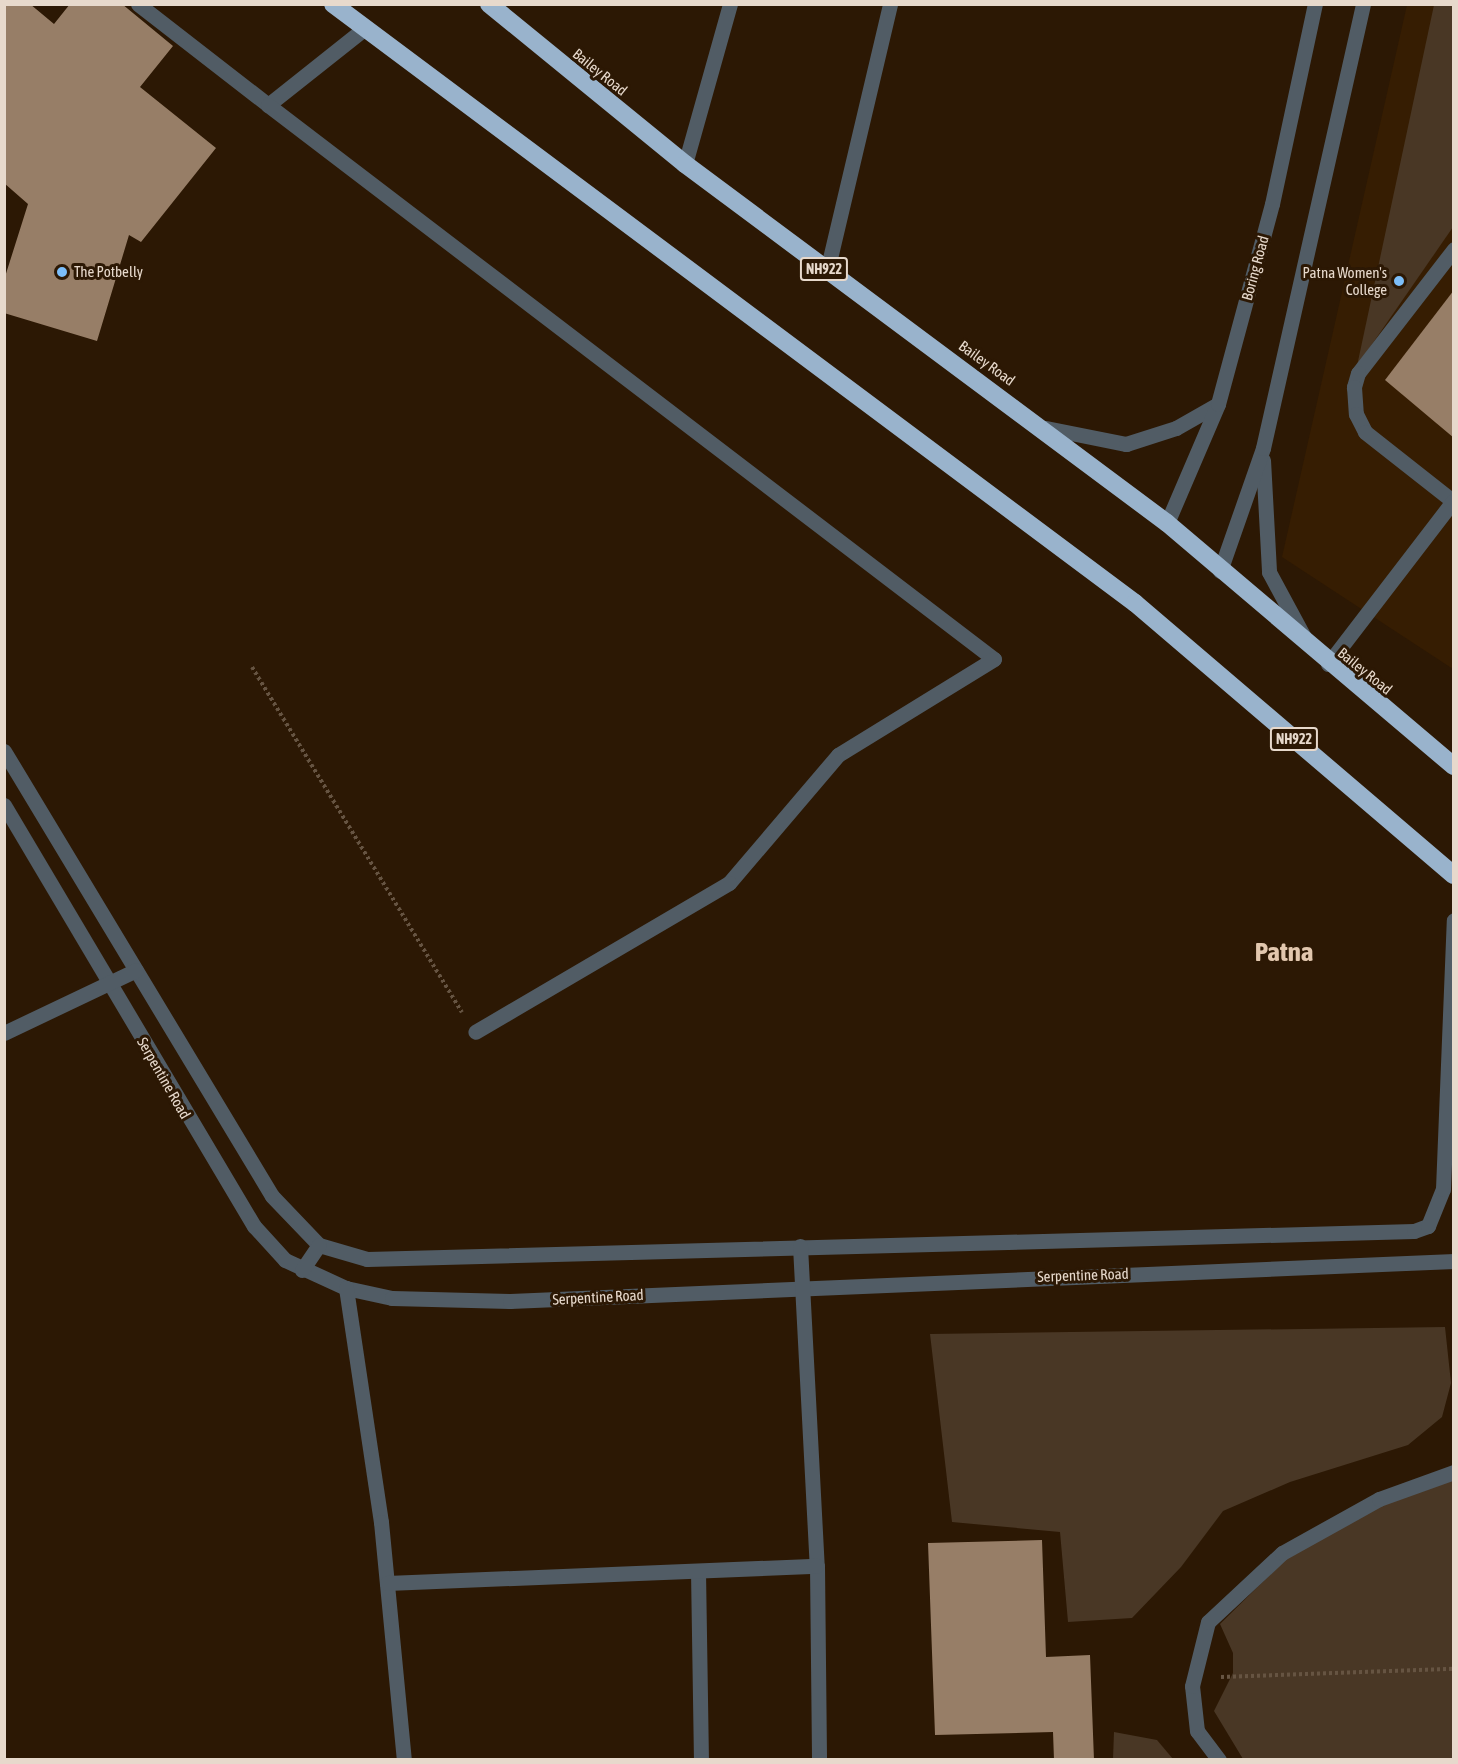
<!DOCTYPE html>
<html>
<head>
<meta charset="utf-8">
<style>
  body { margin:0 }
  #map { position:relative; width:1458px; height:1764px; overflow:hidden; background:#2c1804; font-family:"Asap Condensed",sans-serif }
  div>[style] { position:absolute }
  .built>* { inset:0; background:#361d02 }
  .green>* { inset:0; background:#493725 }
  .building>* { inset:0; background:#977e67 }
  .path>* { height:4px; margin-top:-2px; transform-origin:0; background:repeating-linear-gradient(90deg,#665442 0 3px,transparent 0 6px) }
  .minor>* { height:15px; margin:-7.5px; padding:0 7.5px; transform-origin:7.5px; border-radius:7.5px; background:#515c65 }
  .highway>* { height:18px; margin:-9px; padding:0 9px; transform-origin:9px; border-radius:9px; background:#99b3cc }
  .dots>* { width:16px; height:16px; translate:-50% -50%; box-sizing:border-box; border:3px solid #2c1804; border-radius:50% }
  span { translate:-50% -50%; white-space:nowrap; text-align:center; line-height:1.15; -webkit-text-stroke:6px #2c1804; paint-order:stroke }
  .shield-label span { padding:2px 4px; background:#2c1804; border:2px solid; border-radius:4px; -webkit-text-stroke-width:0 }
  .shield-label { font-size:14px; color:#e7d9cc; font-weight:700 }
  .street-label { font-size:15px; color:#e7d9cc }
  .poi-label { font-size:15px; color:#e7d9cc }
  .left { translate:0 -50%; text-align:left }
  .right { translate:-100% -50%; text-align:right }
  .town-label { font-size:27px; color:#e2c7ae; font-weight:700 }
  .frame { position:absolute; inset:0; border:6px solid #e7d9cc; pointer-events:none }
</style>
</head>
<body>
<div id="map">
  <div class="built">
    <i style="clip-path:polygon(1407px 5px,1453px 5px,1453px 669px,1282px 557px)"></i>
  </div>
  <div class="green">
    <i style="clip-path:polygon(1434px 5px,1453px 5px,1453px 227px,1357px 366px)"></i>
    <i style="clip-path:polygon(1445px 1327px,1451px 1383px,1442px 1417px,1408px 1445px,1290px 1482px,1223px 1511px,1181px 1567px,1132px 1618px,1068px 1622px,1060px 1532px,952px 1522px,930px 1334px)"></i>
    <i style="clip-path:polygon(1453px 1478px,1453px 1759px,1243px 1759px,1214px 1711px,1233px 1673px,1233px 1653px,1220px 1624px,1293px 1552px,1355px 1516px)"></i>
    <i style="clip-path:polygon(1114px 1732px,1157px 1740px,1173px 1759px,1113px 1759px)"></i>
  </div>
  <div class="building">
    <i style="clip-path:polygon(4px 4px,30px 4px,54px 24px,70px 4px,122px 4px,173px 46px,140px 87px,216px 148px,141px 242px,129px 235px,97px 341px,4px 313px,4px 280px,28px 204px,4px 183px)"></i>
    <i style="clip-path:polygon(1454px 290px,1454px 438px,1385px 380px)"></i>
    <i style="clip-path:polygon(1042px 1540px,1046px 1657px,1090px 1655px,1094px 1760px,1054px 1760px,1053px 1732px,935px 1735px,928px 1543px)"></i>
  </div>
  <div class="path">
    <i style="left:252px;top:667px;width:404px;rotate:58.7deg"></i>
    <i style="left:1221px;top:1677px;width:233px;rotate:-2deg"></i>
  </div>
  <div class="minor">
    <i style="left:138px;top:4px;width:165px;rotate:37.8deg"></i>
    <i style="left:365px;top:28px;width:124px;rotate:141.6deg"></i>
    <i style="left:268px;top:105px;width:913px;rotate:37.35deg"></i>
    <i style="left:994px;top:659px;width:183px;rotate:148.4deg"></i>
    <i style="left:838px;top:755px;width:168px;rotate:130.4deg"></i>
    <i style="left:729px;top:883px;width:294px;rotate:149.6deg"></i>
    <i style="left:685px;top:164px;width:166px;rotate:-74.3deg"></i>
    <i style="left:1454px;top:249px;width:157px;rotate:127.7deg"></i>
    <i style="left:1358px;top:373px;width:15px;rotate:106deg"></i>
    <i style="left:1354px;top:387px;width:27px;rotate:86deg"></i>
    <i style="left:1356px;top:414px;width:20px;rotate:63deg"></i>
    <i style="left:1365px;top:432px;width:113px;rotate:38.2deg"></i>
    <i style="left:827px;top:271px;width:274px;rotate:-76.7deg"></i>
    <i style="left:1046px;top:428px;width:82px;rotate:11.3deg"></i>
    <i style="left:1126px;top:444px;width:52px;rotate:-17.7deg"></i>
    <i style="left:1176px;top:428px;width:48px;rotate:-29.7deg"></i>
    <i style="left:1263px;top:460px;width:112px;rotate:86.9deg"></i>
    <i style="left:1269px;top:572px;width:74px;rotate:61.7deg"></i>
    <i style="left:1167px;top:523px;width:129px;rotate:-66.8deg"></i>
    <i style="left:1218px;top:404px;width:207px;rotate:-74.9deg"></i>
    <i style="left:1272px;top:204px;width:205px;rotate:-77.9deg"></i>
    <i style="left:1220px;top:571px;width:130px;rotate:-70.7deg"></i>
    <i style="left:1263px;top:448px;width:455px;rotate:-77.3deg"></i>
    <i style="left:1328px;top:664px;width:205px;rotate:-52.5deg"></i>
    <i style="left:4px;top:751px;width:519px;rotate:58.94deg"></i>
    <i style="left:272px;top:1196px;width:68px;rotate:46.2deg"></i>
    <i style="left:319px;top:1245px;width:50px;rotate:16.3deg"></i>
    <i style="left:367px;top:1259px;width:1047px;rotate:-1.53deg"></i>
    <i style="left:1414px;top:1231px;width:15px;rotate:-20deg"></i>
    <i style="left:1428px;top:1226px;width:40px;rotate:-68deg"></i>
    <i style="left:1443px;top:1189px;width:269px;rotate:-87.7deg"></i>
    <i style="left:4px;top:805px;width:490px;rotate:59.3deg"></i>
    <i style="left:254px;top:1226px;width:46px;rotate:47.6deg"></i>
    <i style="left:285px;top:1260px;width:67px;rotate:24.7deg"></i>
    <i style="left:346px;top:1288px;width:47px;rotate:12.3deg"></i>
    <i style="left:392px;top:1298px;width:118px;rotate:1.5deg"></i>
    <i style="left:510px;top:1301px;width:945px;rotate:-2.43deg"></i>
    <i style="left:4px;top:1033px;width:146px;rotate:-25.5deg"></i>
    <i style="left:800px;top:1246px;width:320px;rotate:87deg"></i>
    <i style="left:817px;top:1566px;width:194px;rotate:89.4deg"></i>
    <i style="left:302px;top:1270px;width:30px;rotate:-56deg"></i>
    <i style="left:346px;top:1288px;width:237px;rotate:81.5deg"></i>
    <i style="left:381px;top:1522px;width:239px;rotate:84.5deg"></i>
    <i style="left:698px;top:1571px;width:189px;rotate:89.1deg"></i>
    <i style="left:387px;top:1583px;width:430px;rotate:-2.3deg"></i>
    <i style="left:1219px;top:1760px;width:36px;rotate:-127deg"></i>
    <i style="left:1197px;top:1731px;width:45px;rotate:-96.3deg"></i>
    <i style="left:1192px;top:1686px;width:66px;rotate:-76deg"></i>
    <i style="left:1208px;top:1622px;width:101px;rotate:-43deg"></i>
    <i style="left:1282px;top:1553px;width:111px;rotate:-29.1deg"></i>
    <i style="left:1379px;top:1499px;width:80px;rotate:-19.8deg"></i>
  </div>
  <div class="highway">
    <i style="left:333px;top:4px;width:1001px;rotate:36.76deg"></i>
    <i style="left:1135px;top:603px;width:419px;rotate:40.5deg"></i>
    <i style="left:489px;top:4px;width:253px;rotate:39.2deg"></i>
    <i style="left:685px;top:164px;width:601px;rotate:36.68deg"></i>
    <i style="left:1167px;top:523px;width:376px;rotate:40.3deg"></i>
  </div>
  <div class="dots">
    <i style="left:62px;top:272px;background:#7cbef9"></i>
    <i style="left:1399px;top:281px;background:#7cbef9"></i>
  </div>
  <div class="shield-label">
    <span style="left:824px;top:269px">NH922</span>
    <span style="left:1294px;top:739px">NH922</span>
  </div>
  <div class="street-label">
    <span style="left:600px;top:72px;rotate:39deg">Bailey Road</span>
    <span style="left:1255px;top:268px;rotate:-75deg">Boring Road</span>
    <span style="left:987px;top:363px;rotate:36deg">Bailey Road</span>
    <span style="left:1365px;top:671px;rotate:39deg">Bailey Road</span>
    <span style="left:164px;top:1078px;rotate:60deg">Serpentine Road</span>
    <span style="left:1083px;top:1275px;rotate:-2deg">Serpentine Road</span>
    <span style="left:598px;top:1297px;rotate:-3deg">Serpentine Road</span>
  </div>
  <div class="poi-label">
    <span class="left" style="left:74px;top:272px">The Potbelly</span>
    <span class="right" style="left:1387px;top:281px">Patna Women's<br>College</span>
  </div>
  <div class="town-label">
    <span style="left:1284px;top:952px">Patna</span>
  </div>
  <div class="frame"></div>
</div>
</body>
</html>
